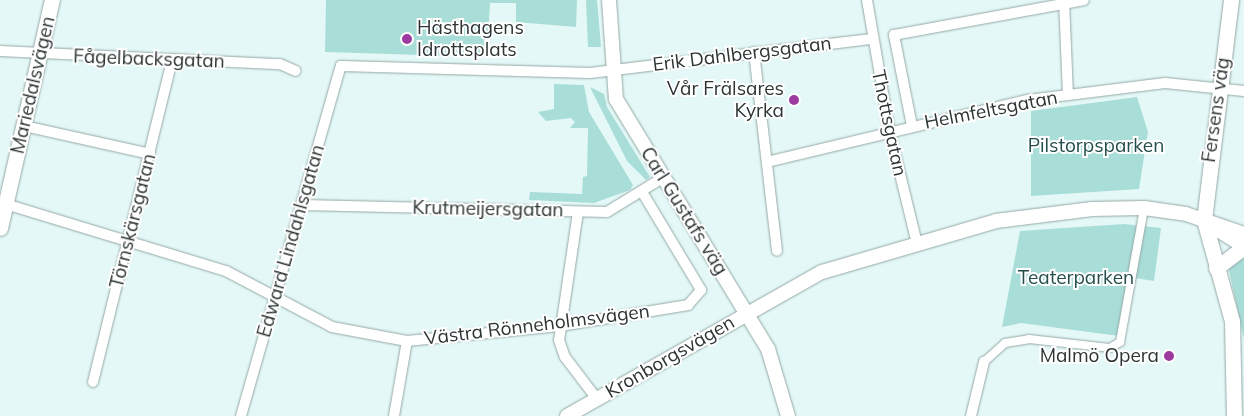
<!DOCTYPE html>
<html>
<head>
<meta charset="utf-8">
<style>
  body { margin:0 }
  #map { position:relative; width:1244px; height:416px; overflow:hidden; background:#e4f9f7; font-family:Mulish,sans-serif }
  div>[style] { position:absolute }
  .green>* { inset:0; background:#a9ddd8 }
  .roads { filter:drop-shadow(0 0 1px #94a8a6) drop-shadow(0 0 1px #94a8a6) }
  .pedestrian>* { height:8px; margin:-4px; padding:0 4px; transform-origin:4px; border-radius:4px; background:#fff }
  .minor>* { height:10px; margin:-5px; padding:0 5px; transform-origin:5px; border-radius:5px; background:#fff }
  .tertiary>* { height:14px; margin:-7px; padding:0 7px; transform-origin:7px; border-radius:7px; background:#fff }
  .secondary>* { height:15px; margin:-7.5px; padding:0 7.5px; transform-origin:7.5px; border-radius:7.5px; background:#fff }
  .dots>* { width:14px; height:14px; translate:-50% -50%; box-sizing:border-box; border:2px solid #fff; border-radius:50% }
  span { translate:-50% -50%; white-space:nowrap; text-align:center; line-height:1.15; -webkit-text-stroke:4px #fff; paint-order:stroke }
  .poi-label { font-size:19px; color:#2c3534 }
  .left { translate:0 -50%; text-align:left }
  .right { translate:-100% -50%; text-align:right }
  .street-label { font-size:19px; color:#2c3534 }
  .park-label { font-size:19px; color:#244e4b }
</style>
</head>
<body>
<div id="map">
  <div class="green">
    <i style="clip-path:polygon(326px 0,577px 0,576px 27px,516px 22px,516px 3px,490px 3px,487px 57px,325px 52px)"></i>
    <i style="clip-path:polygon(586px 0,597px 0,601px 47px,588px 47px)"></i>
    <i style="clip-path:polygon(554px 84px,584px 85px,589px 112px,633px 185px,630px 190px,594px 203px,529px 200px,530px 192px,582px 194px,583px 177px,587px 176px,588px 128px,570px 128px,575px 122px,571px 118px,546px 121px,538px 112px,554px 109px)"></i>
    <i style="clip-path:polygon(590px 87px,604px 94px,607px 107px,650px 177px,646px 180px,627px 161px)"></i>
    <i style="clip-path:polygon(1137px 97px,1148px 132px,1139px 189px,1031px 196px,1031px 111px)"></i>
    <i style="clip-path:polygon(1124px 224px,1161px 228px,1154px 281px,1129px 277px,1119px 336px,1021px 323px,1002px 327px,1020px 231px)"></i>
    <i style="clip-path:polygon(1244px 257px,1244px 339px,1228px 266px)"></i>
  </div>
  <div class="roads">
    <div class="pedestrian">
      <i style="left:984px;top:362px;width:28px;rotate:-42deg"></i>
      <i style="left:1005px;top:343px;width:24px;rotate:-9deg"></i>
      <i style="left:1029px;top:339px;width:81px;rotate:6.3deg"></i>
      <i style="left:1110px;top:348px;width:12px;rotate:-31deg"></i>
      <i style="left:1120px;top:342px;width:136px;rotate:-79.8deg"></i>
    </div>
    <div class="minor">
      <i style="left:867px;top:0;width:135px;rotate:80.2deg"></i>
      <i style="left:890px;top:133px;width:114px;rotate:76.3deg"></i>
      <i style="left:1064px;top:0;width:95px;rotate:87.6deg"></i>
      <i style="left:0;top:51px;width:280px;rotate:2.7deg"></i>
      <i style="left:280px;top:64px;width:17px;rotate:24deg"></i>
      <i style="left:754px;top:52px;width:200px;rotate:83.4deg"></i>
      <i style="left:24px;top:126px;width:129px;rotate:12.5deg"></i>
      <i style="left:912px;top:126px;width:93px;rotate:-101.2deg"></i>
      <i style="left:894px;top:35px;width:193px;rotate:-10.4deg"></i>
      <i style="left:767px;top:162px;width:268px;rotate:-13.4deg"></i>
      <i style="left:1028px;top:100px;width:138px;rotate:-7.1deg"></i>
      <i style="left:1165px;top:83px;width:79px;rotate:5.8deg"></i>
      <i style="left:2px;top:203px;width:234px;rotate:16.9deg"></i>
      <i style="left:226px;top:271px;width:120px;rotate:27.8deg"></i>
      <i style="left:332px;top:327px;width:76px;rotate:10.6deg"></i>
      <i style="left:407px;top:341px;width:154px;rotate:-5.6deg"></i>
      <i style="left:560px;top:326px;width:130px;rotate:-9.3deg"></i>
      <i style="left:688px;top:305px;width:20px;rotate:-49deg"></i>
      <i style="left:701px;top:290px;width:114px;rotate:-121deg"></i>
      <i style="left:302px;top:205px;width:305px;rotate:1.3deg"></i>
      <i style="left:607px;top:212px;width:67px;rotate:-31.6deg"></i>
      <i style="left:578px;top:212px;width:129px;rotate:98.4deg"></i>
      <i style="left:559px;top:340px;width:18px;rotate:71deg"></i>
      <i style="left:565px;top:357px;width:53px;rotate:52.7deg"></i>
      <i style="left:93px;top:382px;width:331px;rotate:-76.2deg"></i>
      <i style="left:241px;top:416px;width:364px;rotate:-74.1deg"></i>
      <i style="left:341px;top:66px;width:249px;rotate:1.6deg"></i>
      <i style="left:590px;top:73px;width:284px;rotate:-6.9deg"></i>
      <i style="left:394px;top:416px;width:76px;rotate:-80.2deg"></i>
      <i style="left:971px;top:416px;width:56px;rotate:-76.5deg"></i>
    </div>
    <div class="tertiary">
      <i style="left:609px;top:0;width:99px;rotate:86deg"></i>
      <i style="left:616px;top:99px;width:293px;rotate:58.7deg"></i>
      <i style="left:768px;top:349px;width:70px;rotate:73.4deg"></i>
      <i style="left:1210px;top:225px;width:40px;rotate:32deg"></i>
      <i style="left:567px;top:416px;width:293px;rotate:-29.5deg"></i>
      <i style="left:822px;top:272px;width:181px;rotate:-16.3deg"></i>
      <i style="left:996px;top:221px;width:97px;rotate:-7.1deg"></i>
      <i style="left:1092px;top:209px;width:52px;rotate:-1.1deg"></i>
      <i style="left:1144px;top:208px;width:42px;rotate:8.1deg"></i>
      <i style="left:1186px;top:214px;width:61px;rotate:19deg"></i>
    </div>
    <div class="secondary">
      <i style="left:1231px;top:0;width:222px;rotate:97deg"></i>
      <i style="left:1204px;top:220px;width:105px;rotate:74.5deg"></i>
      <i style="left:1232px;top:321px;width:95px;rotate:88.8deg"></i>
      <i style="left:0;top:228px;width:234px;rotate:-77.2deg"></i>
      <i style="left:1216px;top:268px;width:35px;rotate:-37deg"></i>
    </div>
  </div>
  <div class="dots">
    <i style="left:407px;top:39px;background:#9d3aa0"></i>
    <i style="left:794px;top:100px;background:#9d3aa0"></i>
    <i style="left:1169px;top:356px;background:#9d3aa0"></i>
  </div>
  <div class="poi-label">
    <span class="left" style="left:417px;top:39px">Hästhagens<br>Idrottsplats</span>
    <span class="right" style="left:784px;top:100px">Vår Frälsares<br>Kyrka</span>
    <span class="right" style="left:1159px;top:356px">Malmö Opera</span>
  </div>
  <div class="street-label">
    <span style="left:742px;top:54px;rotate:-7deg">Erik Dahlbergsgatan</span>
    <span style="left:149px;top:59px;rotate:2deg">Fågelbacksgatan</span>
    <span style="left:33px;top:85px;rotate:-77deg">Mariedalsvägen</span>
    <span style="left:991px;top:110px;rotate:-11deg">Helmfeltsgatan</span>
    <span style="left:1216px;top:110px;rotate:-82deg">Fersens väg</span>
    <span style="left:889px;top:123px;rotate:78deg">Thottsgatan</span>
    <span style="left:488px;top:209px;rotate:1deg">Krutmeijersgatan</span>
    <span style="left:684px;top:211px;rotate:58deg">Carl Gustafs väg</span>
    <span style="left:133px;top:221px;rotate:-76deg">Törnskärsgatan</span>
    <span style="left:291px;top:241px;rotate:-74deg">Edward Lindahlsgatan</span>
    <span style="left:537px;top:325px;rotate:-7deg">Västra Rönneholmsvägen</span>
    <span style="left:670px;top:357px;rotate:-30deg">Kronborgsvägen</span>
  </div>
  <div class="park-label">
    <span style="left:1096px;top:146px">Pilstorpsparken</span>
    <span style="left:1076px;top:278px">Teaterparken</span>
  </div>
</div>
</body>
</html>
